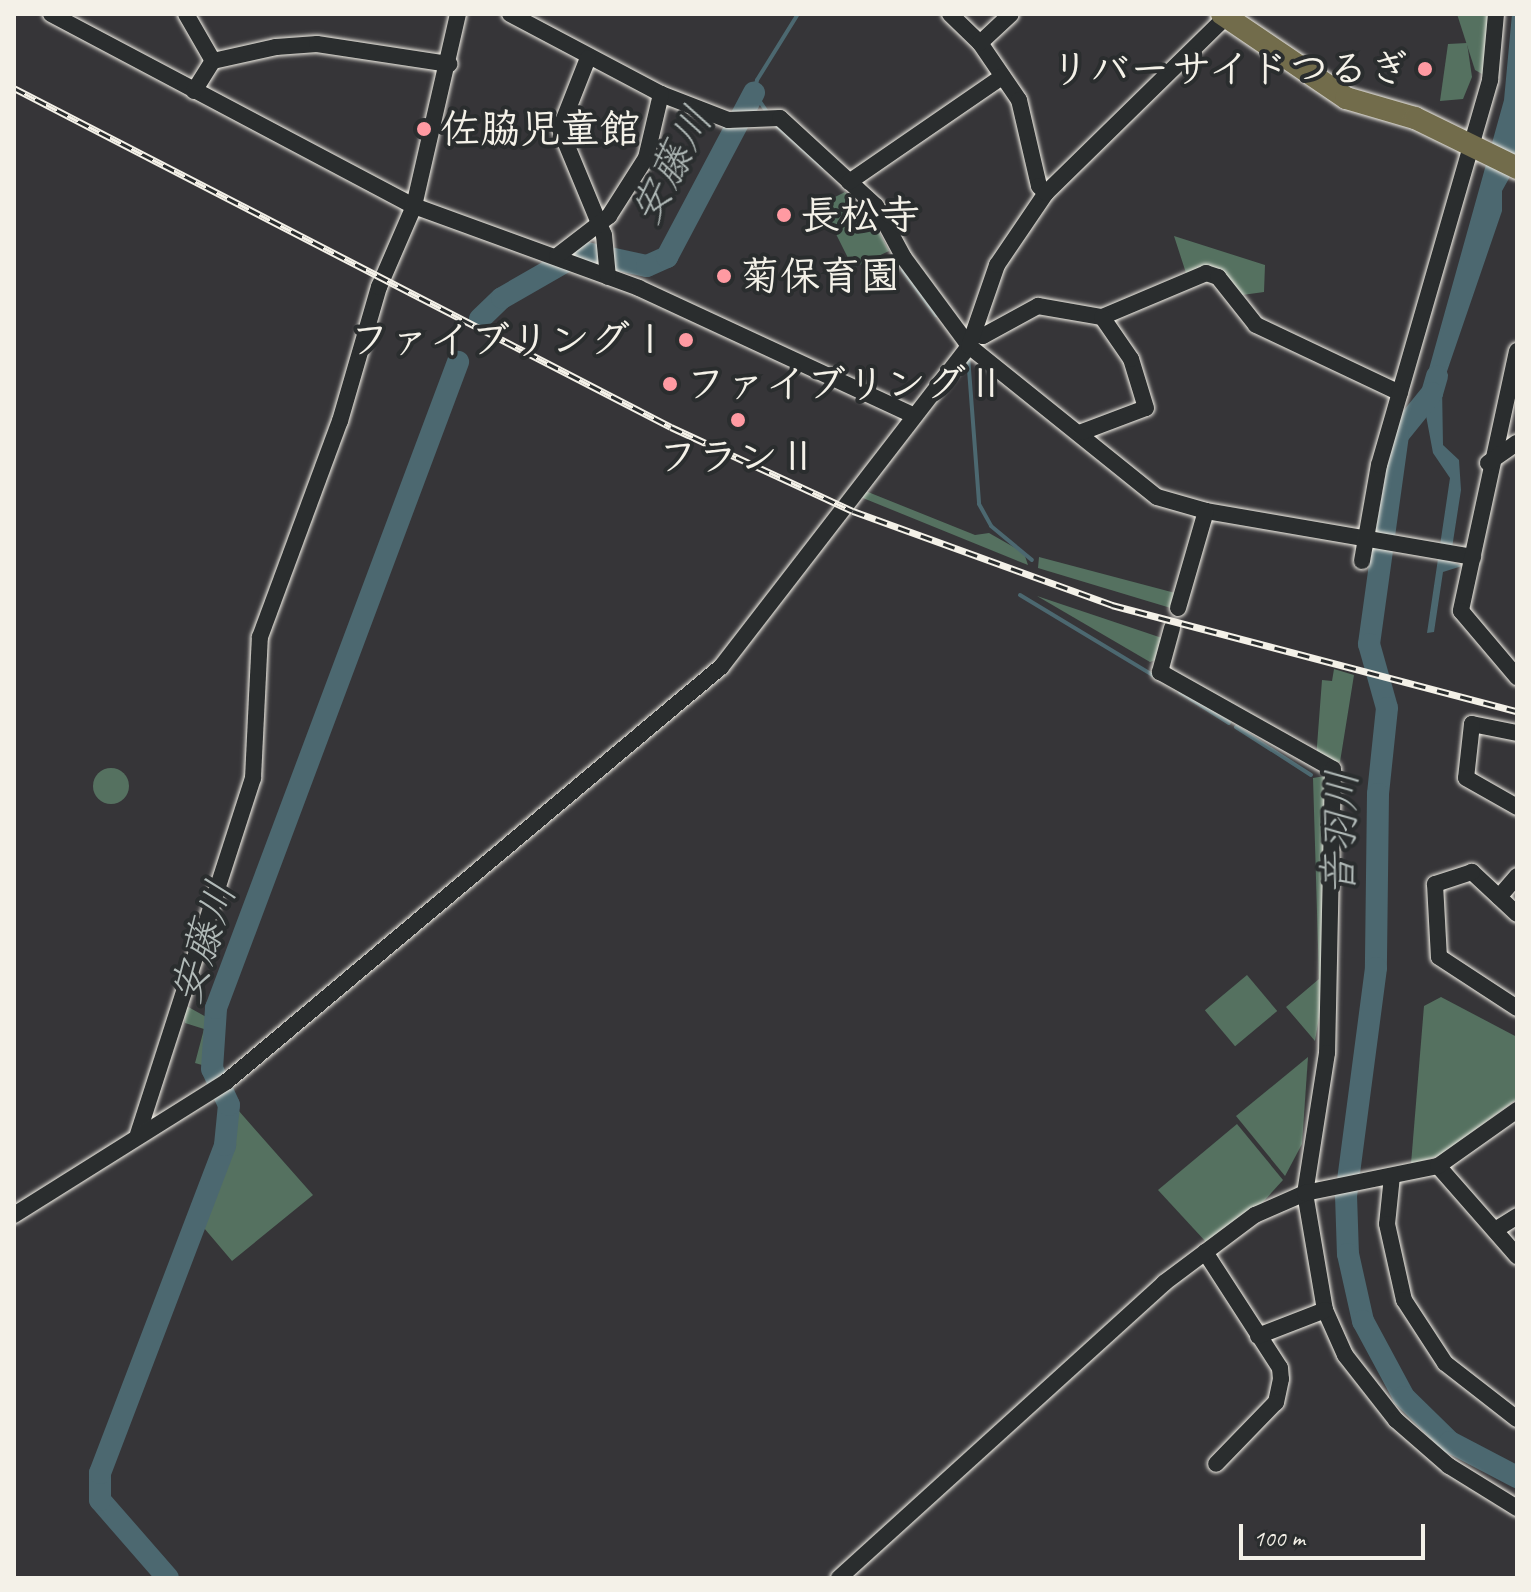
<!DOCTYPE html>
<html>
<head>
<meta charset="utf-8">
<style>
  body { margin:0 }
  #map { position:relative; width:1531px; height:1592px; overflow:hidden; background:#363538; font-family:Caveat,"Klee One",sans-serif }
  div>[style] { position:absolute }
  .green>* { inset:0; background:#557160; transform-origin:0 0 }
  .round { border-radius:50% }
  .water>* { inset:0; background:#4c6870 }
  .stream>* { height:4px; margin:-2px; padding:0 2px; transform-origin:2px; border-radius:2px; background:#4c6870 }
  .river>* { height:22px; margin:-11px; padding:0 11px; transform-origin:11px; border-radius:11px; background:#4c6870 }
  .roads { filter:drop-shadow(0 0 2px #f4f1e8) drop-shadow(0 0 2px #f4f1e8) }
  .minor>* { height:16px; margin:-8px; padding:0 8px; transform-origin:8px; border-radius:8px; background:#2a2d2e }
  .major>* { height:22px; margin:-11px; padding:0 11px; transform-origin:11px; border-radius:11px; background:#726c4b }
  .rail>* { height:7px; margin-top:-3.5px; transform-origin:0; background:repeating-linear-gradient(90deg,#2a2d2e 0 12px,#f4f1e8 0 24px); box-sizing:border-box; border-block:2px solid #f4f1e8 }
  .dots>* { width:22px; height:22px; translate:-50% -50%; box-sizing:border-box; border:4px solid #2a2d2e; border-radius:50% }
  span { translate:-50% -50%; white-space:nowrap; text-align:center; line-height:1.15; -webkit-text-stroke:8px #2a2d2e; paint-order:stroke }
  .poi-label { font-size:40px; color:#f4f1e8; font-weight:700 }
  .right { translate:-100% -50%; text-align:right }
  .left { translate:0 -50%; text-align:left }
  .water-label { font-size:42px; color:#b1bab8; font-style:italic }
  .frame { position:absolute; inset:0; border:16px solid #f4f1e8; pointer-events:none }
  .scale { position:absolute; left:1239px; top:1524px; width:186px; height:36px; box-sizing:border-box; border:4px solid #f4f1e8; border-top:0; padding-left:10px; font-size:24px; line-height:28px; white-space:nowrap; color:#f4f1e8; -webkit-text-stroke:6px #2a2d2e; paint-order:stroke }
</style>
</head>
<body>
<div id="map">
  <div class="green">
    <i style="clip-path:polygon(1457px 14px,1488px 14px,1484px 75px,1475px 70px)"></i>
    <i style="clip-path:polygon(1467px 43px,1472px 77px,1463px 99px,1440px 101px,1448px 44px)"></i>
    <i style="clip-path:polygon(845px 192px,873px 221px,889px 251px,853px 268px,821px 204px)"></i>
    <i style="clip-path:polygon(1174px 236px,1265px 265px,1264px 292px,1235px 296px,1229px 288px,1186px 273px)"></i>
    <i style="clip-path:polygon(863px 490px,975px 535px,989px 533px,1024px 553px,1028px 565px,858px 496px)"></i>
    <i style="clip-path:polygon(1039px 557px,1179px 594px,1174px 609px,1038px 568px)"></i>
    <i style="clip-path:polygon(1037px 596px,1165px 639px,1158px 659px,1150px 662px)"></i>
    <i style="clip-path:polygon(1334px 669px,1354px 675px,1340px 762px,1316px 759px,1322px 680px,1332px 681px)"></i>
    <i class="round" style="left:93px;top:768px;width:36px;height:36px"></i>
    <i style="clip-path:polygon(1325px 776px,1321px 1006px,1315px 1041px,1286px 1007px,1319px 979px,1313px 778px)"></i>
    <i style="left:1247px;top:975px;width:47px;height:55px;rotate:50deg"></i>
    <i style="clip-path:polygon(1441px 997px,1517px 1037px,1517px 1099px,1439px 1156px,1411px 1164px,1424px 1006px)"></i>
    <i style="clip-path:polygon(183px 1004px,208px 1018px,209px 1067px,195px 1063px,204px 1029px,185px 1023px)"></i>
    <i style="clip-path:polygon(1308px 1057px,1302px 1144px,1285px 1176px,1236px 1116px)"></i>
    <i style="clip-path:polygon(238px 1110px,313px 1195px,232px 1261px,204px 1228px,228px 1165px)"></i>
    <i style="clip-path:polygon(1237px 1124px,1283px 1180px,1254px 1212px,1206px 1242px,1158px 1190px)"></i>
  </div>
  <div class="water">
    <i style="clip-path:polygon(1512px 14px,1517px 14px,1517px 164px,1502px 191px,1502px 211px,1442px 386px,1443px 445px,1459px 460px,1461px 490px,1450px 561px,1462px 566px,1443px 572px,1434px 632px,1427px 633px,1450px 478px,1433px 453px,1422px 394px,1504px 100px)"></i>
  </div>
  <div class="stream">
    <i style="left:769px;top:115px;width:27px;rotate:-124deg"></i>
    <i style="left:754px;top:93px;width:13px;rotate:-77deg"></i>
    <i style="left:757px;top:80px;width:78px;rotate:-58.2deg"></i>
    <i style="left:776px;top:125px;width:63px;rotate:41.8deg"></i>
    <i style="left:903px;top:270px;width:56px;rotate:53.7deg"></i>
    <i style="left:968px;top:356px;width:148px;rotate:85.7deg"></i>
    <i style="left:979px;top:504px;width:25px;rotate:61deg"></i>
    <i style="left:991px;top:526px;width:53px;rotate:39.7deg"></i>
    <i style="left:1020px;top:595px;width:159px;rotate:31.1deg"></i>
    <i style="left:1180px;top:692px;width:58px;rotate:32.3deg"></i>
    <i style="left:1236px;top:727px;width:89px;rotate:32.6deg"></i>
  </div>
  <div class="river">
    <i style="left:480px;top:319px;width:30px;rotate:-44deg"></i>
    <i style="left:502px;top:298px;width:92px;rotate:-29.9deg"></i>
    <i style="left:582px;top:252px;width:66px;rotate:12.2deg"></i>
    <i style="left:647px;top:266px;width:22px;rotate:-24deg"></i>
    <i style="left:667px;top:257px;width:186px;rotate:-62.1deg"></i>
    <i style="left:1437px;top:376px;width:18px;rotate:106deg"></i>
    <i style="left:1432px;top:393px;width:54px;rotate:129deg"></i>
    <i style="left:1398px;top:435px;width:211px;rotate:97.9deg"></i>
    <i style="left:1369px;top:644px;width:66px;rotate:74.3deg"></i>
    <i style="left:1387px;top:708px;width:86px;rotate:96deg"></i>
    <i style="left:1378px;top:794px;width:174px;rotate:90.7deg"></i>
    <i style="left:1376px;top:968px;width:229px;rotate:97.5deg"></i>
    <i style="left:1346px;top:1195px;width:59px;rotate:88.1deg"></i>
    <i style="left:1348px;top:1254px;width:69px;rotate:77.4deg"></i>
    <i style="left:1363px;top:1321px;width:86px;rotate:61.7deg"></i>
    <i style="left:1404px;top:1397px;width:64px;rotate:44.4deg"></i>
    <i style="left:1450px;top:1442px;width:76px;rotate:27.6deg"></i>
    <i style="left:168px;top:1578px;width:103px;rotate:-131.1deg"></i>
    <i style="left:100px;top:1500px;width:27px;rotate:-90deg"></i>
    <i style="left:100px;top:1473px;width:351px;rotate:-69.1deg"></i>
    <i style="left:225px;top:1145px;width:40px;rotate:-84.3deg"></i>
    <i style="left:229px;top:1105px;width:40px;rotate:-115deg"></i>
    <i style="left:212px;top:1069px;width:61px;rotate:-86.2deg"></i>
    <i style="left:216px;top:1008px;width:690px;rotate:-69.46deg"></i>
  </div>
  <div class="roads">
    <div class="minor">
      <i style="left:51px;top:14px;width:411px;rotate:27.9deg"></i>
      <i style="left:414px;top:206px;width:239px;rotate:20deg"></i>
      <i style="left:639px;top:288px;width:302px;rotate:24.9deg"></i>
      <i style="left:186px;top:14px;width:54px;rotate:60.1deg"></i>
      <i style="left:510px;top:14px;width:171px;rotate:27.9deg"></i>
      <i style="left:661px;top:94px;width:72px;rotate:21.2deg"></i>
      <i style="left:728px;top:120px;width:52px;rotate:-2.2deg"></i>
      <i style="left:780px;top:118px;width:130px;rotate:42.5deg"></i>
      <i style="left:876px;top:206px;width:59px;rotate:61.7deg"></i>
      <i style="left:904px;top:258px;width:109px;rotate:53.5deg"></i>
      <i style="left:969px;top:346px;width:241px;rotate:38.8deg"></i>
      <i style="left:1157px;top:497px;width:51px;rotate:15.9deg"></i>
      <i style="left:1206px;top:511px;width:271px;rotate:9.8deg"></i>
      <i style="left:950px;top:14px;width:42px;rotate:44deg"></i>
      <i style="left:980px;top:43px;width:69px;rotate:55.6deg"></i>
      <i style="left:1019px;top:100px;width:88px;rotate:76.9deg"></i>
      <i style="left:1039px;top:186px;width:10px;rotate:45deg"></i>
      <i style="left:980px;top:43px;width:42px;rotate:-43.1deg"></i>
      <i style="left:588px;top:58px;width:76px;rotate:111.5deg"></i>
      <i style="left:560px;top:129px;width:115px;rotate:67.5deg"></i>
      <i style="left:604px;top:235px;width:42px;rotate:84.6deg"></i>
      <i style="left:194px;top:91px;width:36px;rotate:-58deg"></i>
      <i style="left:213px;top:61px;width:65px;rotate:-12.5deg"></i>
      <i style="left:276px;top:47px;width:41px;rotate:-4.2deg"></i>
      <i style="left:317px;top:44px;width:134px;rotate:8.6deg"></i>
      <i style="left:849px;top:182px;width:186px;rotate:-34.5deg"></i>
      <i style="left:557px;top:256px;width:66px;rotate:-37.6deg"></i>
      <i style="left:609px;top:216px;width:69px;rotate:-57.5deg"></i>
      <i style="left:646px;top:158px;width:66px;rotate:-76.8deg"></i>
      <i style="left:973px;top:334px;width:10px;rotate:11deg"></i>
      <i style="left:983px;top:336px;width:63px;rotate:-28.6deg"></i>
      <i style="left:1038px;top:306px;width:65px;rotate:9.8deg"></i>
      <i style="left:1102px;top:317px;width:113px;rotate:-22.9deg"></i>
      <i style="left:1206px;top:273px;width:13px;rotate:18deg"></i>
      <i style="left:1218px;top:277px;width:61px;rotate:51.6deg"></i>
      <i style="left:1256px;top:325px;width:159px;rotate:25.3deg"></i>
      <i style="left:1517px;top:351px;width:266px;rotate:102.2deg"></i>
      <i style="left:1461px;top:611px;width:87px;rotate:49.7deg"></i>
      <i style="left:1082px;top:432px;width:68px;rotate:-20.6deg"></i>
      <i style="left:1146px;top:408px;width:51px;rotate:-107deg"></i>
      <i style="left:1131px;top:359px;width:51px;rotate:-124.6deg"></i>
      <i style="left:1488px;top:463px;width:35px;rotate:-35deg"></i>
      <i style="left:1362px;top:561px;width:97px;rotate:-80deg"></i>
      <i style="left:1379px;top:465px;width:401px;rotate:-73.9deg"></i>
      <i style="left:1490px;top:80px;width:66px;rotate:-84.8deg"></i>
      <i style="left:1178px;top:608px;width:101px;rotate:-73.9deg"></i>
      <i style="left:1172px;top:628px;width:46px;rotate:105.3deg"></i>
      <i style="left:1160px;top:672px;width:198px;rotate:29.3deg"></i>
      <i style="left:1333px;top:769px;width:284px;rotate:91.2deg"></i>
      <i style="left:1327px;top:1053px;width:142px;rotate:98.9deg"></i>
      <i style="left:1305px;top:1193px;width:119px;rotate:80.3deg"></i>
      <i style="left:1325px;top:1310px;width:49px;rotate:66deg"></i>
      <i style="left:1345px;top:1355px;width:83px;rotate:51.9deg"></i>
      <i style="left:1396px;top:1420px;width:70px;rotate:41deg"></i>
      <i style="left:1449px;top:1466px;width:80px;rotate:31.7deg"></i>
      <i style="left:1517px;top:733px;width:46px;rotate:-168.7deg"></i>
      <i style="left:1472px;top:724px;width:54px;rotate:96.3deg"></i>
      <i style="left:1466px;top:778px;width:59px;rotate:29.6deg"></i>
      <i style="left:1499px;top:897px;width:28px;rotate:-49deg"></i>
      <i style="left:1517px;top:914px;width:62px;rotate:-137deg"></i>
      <i style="left:1472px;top:872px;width:39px;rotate:162deg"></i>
      <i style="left:1435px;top:884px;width:73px;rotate:86.9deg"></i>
      <i style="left:1439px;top:957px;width:93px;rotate:33.2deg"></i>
      <i style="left:138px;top:1134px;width:374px;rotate:-72.1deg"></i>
      <i style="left:253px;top:778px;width:141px;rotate:-87.2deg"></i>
      <i style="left:260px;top:637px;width:230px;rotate:-69.7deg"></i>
      <i style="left:340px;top:421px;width:140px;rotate:-73.8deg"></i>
      <i style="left:379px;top:287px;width:88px;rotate:-66.6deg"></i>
      <i style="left:414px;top:206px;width:197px;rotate:-77.1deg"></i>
      <i style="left:1438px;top:1166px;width:120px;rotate:48.7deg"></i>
      <i style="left:1392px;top:1176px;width:48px;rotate:95.9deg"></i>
      <i style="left:1387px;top:1224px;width:78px;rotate:77.4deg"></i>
      <i style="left:1404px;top:1300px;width:75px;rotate:56.9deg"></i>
      <i style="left:1445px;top:1363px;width:91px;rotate:37.9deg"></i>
      <i style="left:14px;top:1215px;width:250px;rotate:-32.1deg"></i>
      <i style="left:226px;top:1082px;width:646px;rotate:-39.98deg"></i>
      <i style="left:721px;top:667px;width:406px;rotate:-52.3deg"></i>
      <i style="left:969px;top:346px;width:86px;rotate:-70.9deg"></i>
      <i style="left:997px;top:265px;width:87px;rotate:-55.8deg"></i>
      <i style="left:1046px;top:193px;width:252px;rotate:-44.4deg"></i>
      <i style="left:1495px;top:1230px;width:26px;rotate:-32deg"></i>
      <i style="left:1205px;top:1252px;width:138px;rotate:57.1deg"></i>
      <i style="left:1280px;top:1368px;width:11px;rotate:85deg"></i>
      <i style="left:1281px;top:1379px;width:24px;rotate:102deg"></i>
      <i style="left:1276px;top:1402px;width:86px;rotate:134.1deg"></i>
      <i style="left:1258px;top:1336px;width:72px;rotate:-21.2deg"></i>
      <i style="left:839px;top:1578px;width:439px;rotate:-42.2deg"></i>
      <i style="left:1164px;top:1283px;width:114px;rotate:-36.8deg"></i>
      <i style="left:1255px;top:1215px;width:55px;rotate:-23.7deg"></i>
      <i style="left:1305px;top:1193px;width:136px;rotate:-11.5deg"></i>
      <i style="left:1438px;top:1166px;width:97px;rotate:-35.3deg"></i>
    </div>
    <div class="major">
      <i style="left:1222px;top:14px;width:150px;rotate:34.1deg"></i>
      <i style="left:1346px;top:98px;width:72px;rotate:16.2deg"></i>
      <i style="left:1415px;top:118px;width:114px;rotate:26.1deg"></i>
    </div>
  </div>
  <div class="rail">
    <i style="left:14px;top:88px;width:739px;rotate:27.29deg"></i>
    <i style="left:671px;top:427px;width:200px;rotate:24.8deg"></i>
    <i style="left:853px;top:511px;width:276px;rotate:19.9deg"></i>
    <i style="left:1112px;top:605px;width:419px;rotate:14.7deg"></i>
  </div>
  <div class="dots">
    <i style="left:1425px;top:69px;background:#ff9aa2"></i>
    <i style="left:424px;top:129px;background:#ff9aa2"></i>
    <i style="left:784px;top:215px;background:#ff9aa2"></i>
    <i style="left:724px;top:276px;background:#ff9aa2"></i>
    <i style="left:686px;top:340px;background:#ff9aa2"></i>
    <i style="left:670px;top:384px;background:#ff9aa2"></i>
    <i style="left:738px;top:420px;background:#ff9aa2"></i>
  </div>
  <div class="poi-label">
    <span class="right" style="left:1409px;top:69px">リバーサイドつるぎ</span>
    <span class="left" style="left:440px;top:129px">佐脇児童館</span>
    <span class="left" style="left:800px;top:215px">長松寺</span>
    <span class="left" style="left:740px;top:276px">菊保育園</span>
    <span class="right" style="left:670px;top:340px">ファイブリングⅠ</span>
    <span class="left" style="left:686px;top:384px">ファイブリングⅡ</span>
    <span style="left:738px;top:457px">フランⅡ</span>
  </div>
  <div class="water-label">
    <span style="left:672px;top:166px;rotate:-62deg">安藤川</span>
    <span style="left:1341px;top:833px;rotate:-88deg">音羽川</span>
    <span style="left:204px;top:943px;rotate:-72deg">安藤川</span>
  </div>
  <div class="frame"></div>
  <div class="scale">100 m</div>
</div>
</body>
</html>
